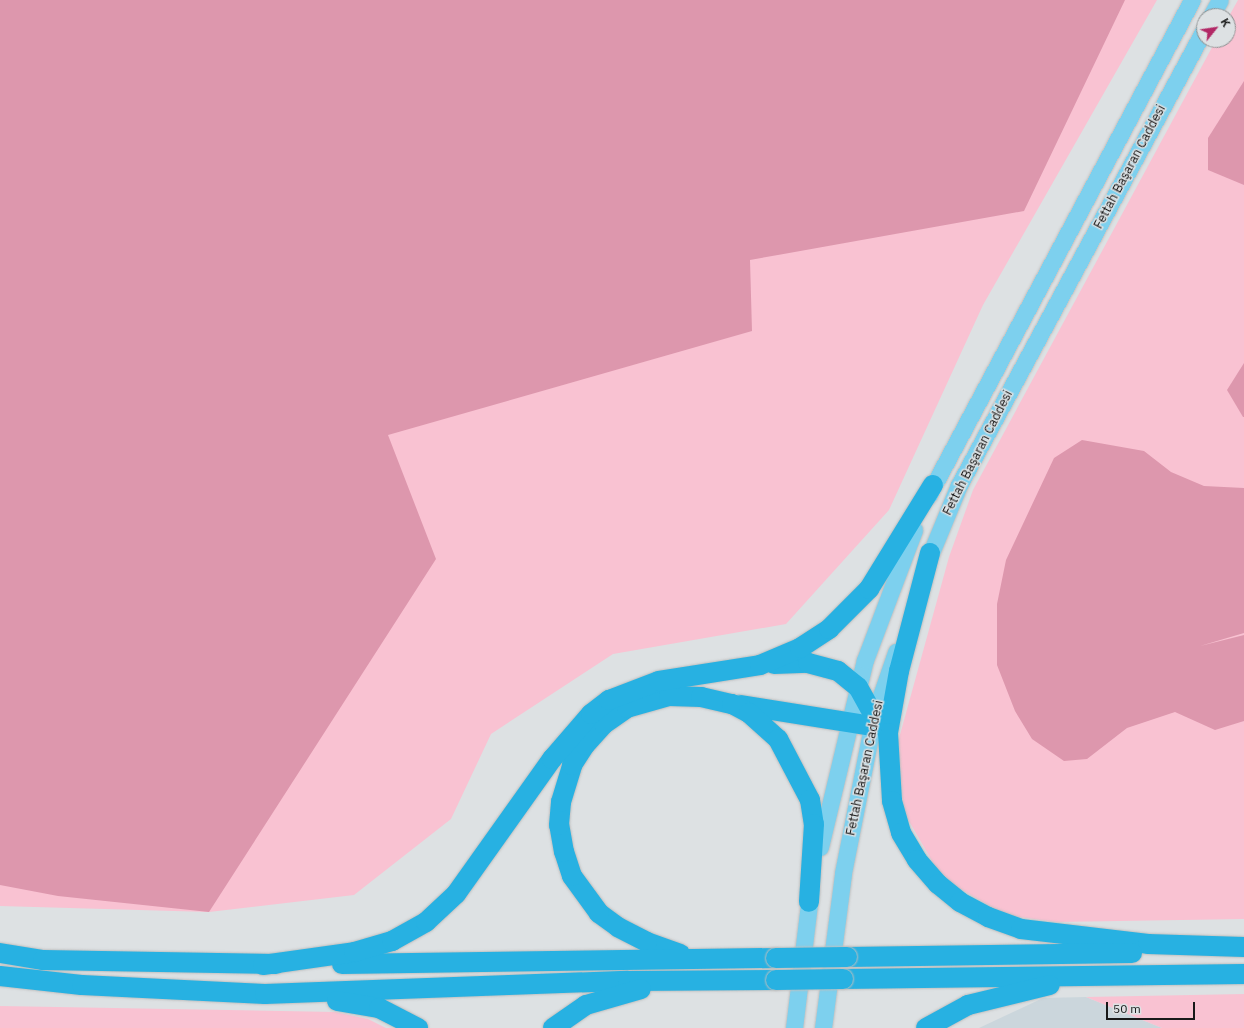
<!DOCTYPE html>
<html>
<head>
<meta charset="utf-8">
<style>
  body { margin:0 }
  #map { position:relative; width:1244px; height:1028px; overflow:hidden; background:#dde1e3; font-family:"IBM Plex Sans",sans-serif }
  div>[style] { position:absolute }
  .built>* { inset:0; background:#cbd6dc }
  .green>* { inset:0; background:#f9c2d2 }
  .forest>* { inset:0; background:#dd97ad }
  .roads { filter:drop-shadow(0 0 1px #bebfbf) drop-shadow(0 0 1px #bebfbf) }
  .major>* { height:17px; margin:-8.5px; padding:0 8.5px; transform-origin:8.5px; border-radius:8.5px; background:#7dd0ee }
  .highway>* { height:20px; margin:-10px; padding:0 10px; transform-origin:10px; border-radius:10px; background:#27b1e2 }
  .bridges { filter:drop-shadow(0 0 1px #bebfbf) drop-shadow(0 0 1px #bebfbf) }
  .highway-bridge>* { height:20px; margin:-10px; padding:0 10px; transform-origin:10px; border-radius:10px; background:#27b1e2 }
  span { translate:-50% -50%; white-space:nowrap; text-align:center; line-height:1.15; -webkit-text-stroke:3px #dde1e3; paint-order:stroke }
  .street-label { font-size:13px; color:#181919 }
  .north { position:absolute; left:1196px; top:8px; width:40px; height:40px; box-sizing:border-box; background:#dde1e3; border:1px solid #8e9192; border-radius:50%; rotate:60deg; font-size:11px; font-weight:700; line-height:16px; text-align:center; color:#181919 }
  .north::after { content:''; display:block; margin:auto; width:14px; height:18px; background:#b22866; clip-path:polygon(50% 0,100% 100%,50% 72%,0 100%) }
  .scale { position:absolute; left:1106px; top:1002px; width:89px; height:18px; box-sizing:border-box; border:2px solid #181919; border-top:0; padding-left:5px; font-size:12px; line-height:14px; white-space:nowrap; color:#181919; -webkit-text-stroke:3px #dde1e3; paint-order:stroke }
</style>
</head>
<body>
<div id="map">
  <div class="built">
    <i style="clip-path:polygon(1086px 997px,1162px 1028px,979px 1028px,1043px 998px)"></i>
  </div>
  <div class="green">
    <i style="clip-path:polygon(0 0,1157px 0,983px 305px,889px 510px,786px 624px,613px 654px,491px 734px,451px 819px,354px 895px,209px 912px,0 906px)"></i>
    <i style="clip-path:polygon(1238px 0,1244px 0,1244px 919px,1056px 922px,1005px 915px,942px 878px,903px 811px,898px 742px,949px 557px,973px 490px,1216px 40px,1228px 40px,1228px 18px)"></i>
    <i style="clip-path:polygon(1244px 994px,1244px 1028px,1162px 1028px,1086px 997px)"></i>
    <i style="clip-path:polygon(0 1006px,335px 1012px,368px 1019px,386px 1028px,0 1028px)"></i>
  </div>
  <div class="forest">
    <i style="clip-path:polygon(0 0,1125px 0,1024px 211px,750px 260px,752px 331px,388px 435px,436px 559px,209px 912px,58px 896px,0 885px)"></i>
    <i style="clip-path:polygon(1244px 81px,1244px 185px,1208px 170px,1208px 138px)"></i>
    <i style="clip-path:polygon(1244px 363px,1244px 417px,1243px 417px,1227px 390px)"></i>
    <i style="clip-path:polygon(1082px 440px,1144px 451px,1171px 472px,1204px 486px,1244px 488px,1244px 633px,1200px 646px,1244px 635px,1244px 721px,1215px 730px,1175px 712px,1127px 728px,1087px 759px,1064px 761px,1032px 739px,1015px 711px,997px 665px,997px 604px,1006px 560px,1054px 458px)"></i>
  </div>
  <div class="roads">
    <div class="major">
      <i style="left:1211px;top:16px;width:18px;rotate:-61deg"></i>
      <i style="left:928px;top:496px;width:562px;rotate:-61.98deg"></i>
      <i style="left:926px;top:565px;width:87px;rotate:-67.6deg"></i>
      <i style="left:959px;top:485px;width:517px;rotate:-61.7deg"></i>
      <i style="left:820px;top:847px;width:192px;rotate:-76.5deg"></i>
      <i style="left:865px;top:660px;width:139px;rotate:-69.3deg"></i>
      <i style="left:794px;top:1028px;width:141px;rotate:-83.1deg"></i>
      <i style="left:823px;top:1028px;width:156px;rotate:-82.6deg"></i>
      <i style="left:843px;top:873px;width:160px;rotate:-78.8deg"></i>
      <i style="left:874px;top:716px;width:68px;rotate:-71deg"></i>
    </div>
    <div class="highway">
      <i style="left:930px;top:553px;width:122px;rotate:104.7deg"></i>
      <i style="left:899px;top:671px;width:63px;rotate:100.1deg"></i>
      <i style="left:888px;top:733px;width:68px;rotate:86.6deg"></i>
      <i style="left:892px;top:801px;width:33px;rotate:74deg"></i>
      <i style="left:901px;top:833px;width:31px;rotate:59deg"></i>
      <i style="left:917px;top:860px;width:32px;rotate:49deg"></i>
      <i style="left:938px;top:884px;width:28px;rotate:39deg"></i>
      <i style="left:960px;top:902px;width:32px;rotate:28deg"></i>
      <i style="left:988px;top:917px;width:35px;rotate:20deg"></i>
      <i style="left:1021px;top:929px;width:128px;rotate:6.7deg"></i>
      <i style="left:1148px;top:944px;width:96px;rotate:1.8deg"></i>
      <i style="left:774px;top:664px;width:34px;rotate:-2deg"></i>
      <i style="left:808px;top:663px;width:31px;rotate:15deg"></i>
      <i style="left:838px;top:671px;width:26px;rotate:39deg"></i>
      <i style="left:858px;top:687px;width:33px;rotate:61deg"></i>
      <i style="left:740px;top:705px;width:134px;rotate:9deg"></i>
      <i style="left:0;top:953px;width:44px;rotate:9.2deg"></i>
      <i style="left:43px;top:960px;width:233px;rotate:1deg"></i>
      <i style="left:680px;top:954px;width:35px;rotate:-160deg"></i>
      <i style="left:647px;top:942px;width:33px;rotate:-153deg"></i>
      <i style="left:618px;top:927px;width:24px;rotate:-144deg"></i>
      <i style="left:599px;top:913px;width:46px;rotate:-126.1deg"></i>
      <i style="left:572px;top:876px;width:25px;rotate:-108deg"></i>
      <i style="left:564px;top:852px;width:27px;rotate:-100deg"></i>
      <i style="left:559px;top:825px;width:23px;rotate:-85deg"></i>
      <i style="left:561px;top:802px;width:39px;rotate:-73deg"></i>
      <i style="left:572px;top:765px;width:24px;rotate:-57deg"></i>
      <i style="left:585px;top:745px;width:28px;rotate:-48deg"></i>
      <i style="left:604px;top:724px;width:28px;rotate:-35deg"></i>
      <i style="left:627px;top:708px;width:44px;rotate:-15.9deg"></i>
      <i style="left:669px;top:696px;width:32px;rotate:2deg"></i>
      <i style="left:701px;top:697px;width:32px;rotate:13deg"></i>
      <i style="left:732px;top:704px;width:19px;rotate:28deg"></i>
      <i style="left:749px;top:713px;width:39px;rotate:42deg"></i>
      <i style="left:778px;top:739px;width:69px;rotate:62.3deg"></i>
      <i style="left:810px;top:800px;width:24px;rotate:81deg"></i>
      <i style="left:814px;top:824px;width:78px;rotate:93.7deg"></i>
      <i style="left:847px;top:957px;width:285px;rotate:-0.8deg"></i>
      <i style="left:342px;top:964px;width:434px;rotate:-0.8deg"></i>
      <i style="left:263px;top:965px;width:92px;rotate:-8.1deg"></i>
      <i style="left:354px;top:952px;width:40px;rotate:-16deg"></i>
      <i style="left:392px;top:941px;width:39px;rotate:-29deg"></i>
      <i style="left:426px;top:922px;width:41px;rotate:-43deg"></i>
      <i style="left:456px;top:894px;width:166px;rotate:-54.6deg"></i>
      <i style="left:552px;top:759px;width:60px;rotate:-49.1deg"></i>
      <i style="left:591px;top:714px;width:23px;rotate:-38deg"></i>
      <i style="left:609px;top:700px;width:53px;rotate:-20.8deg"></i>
      <i style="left:659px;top:681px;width:102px;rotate:-9deg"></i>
      <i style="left:760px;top:665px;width:43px;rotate:-23deg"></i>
      <i style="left:800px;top:648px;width:35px;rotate:-33deg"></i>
      <i style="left:829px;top:629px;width:57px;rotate:-45deg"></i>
      <i style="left:869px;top:589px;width:122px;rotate:-58.4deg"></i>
      <i style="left:0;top:976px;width:82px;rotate:6.3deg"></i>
      <i style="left:82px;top:985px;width:183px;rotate:2.8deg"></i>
      <i style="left:265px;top:994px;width:363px;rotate:-2.1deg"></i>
      <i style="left:628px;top:981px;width:148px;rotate:-0.4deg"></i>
      <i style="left:843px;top:979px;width:401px;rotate:-0.7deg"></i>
      <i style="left:337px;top:1001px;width:43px;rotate:9.5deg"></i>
      <i style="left:379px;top:1008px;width:44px;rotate:27.1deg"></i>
      <i style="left:553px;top:1028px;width:40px;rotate:-34.9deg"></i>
      <i style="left:586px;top:1005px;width:57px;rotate:-16.2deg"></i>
      <i style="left:926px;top:1028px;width:48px;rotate:-28.7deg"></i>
      <i style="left:968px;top:1005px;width:84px;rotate:-13.7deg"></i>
    </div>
  </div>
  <div class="bridges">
    <div class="highway-bridge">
      <i style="left:776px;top:958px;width:71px;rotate:-0.8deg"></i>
      <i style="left:776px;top:980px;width:67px;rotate:-0.9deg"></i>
    </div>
  </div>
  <div class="street-label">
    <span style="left:1130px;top:167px;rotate:-62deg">Fettah Başaran Caddesi</span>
    <span style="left:978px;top:453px;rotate:-63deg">Fettah Başaran Caddesi</span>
    <span style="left:865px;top:768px;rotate:-78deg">Fettah Başaran Caddesi</span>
  </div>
  <div class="north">K</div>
  <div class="scale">50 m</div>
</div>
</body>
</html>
